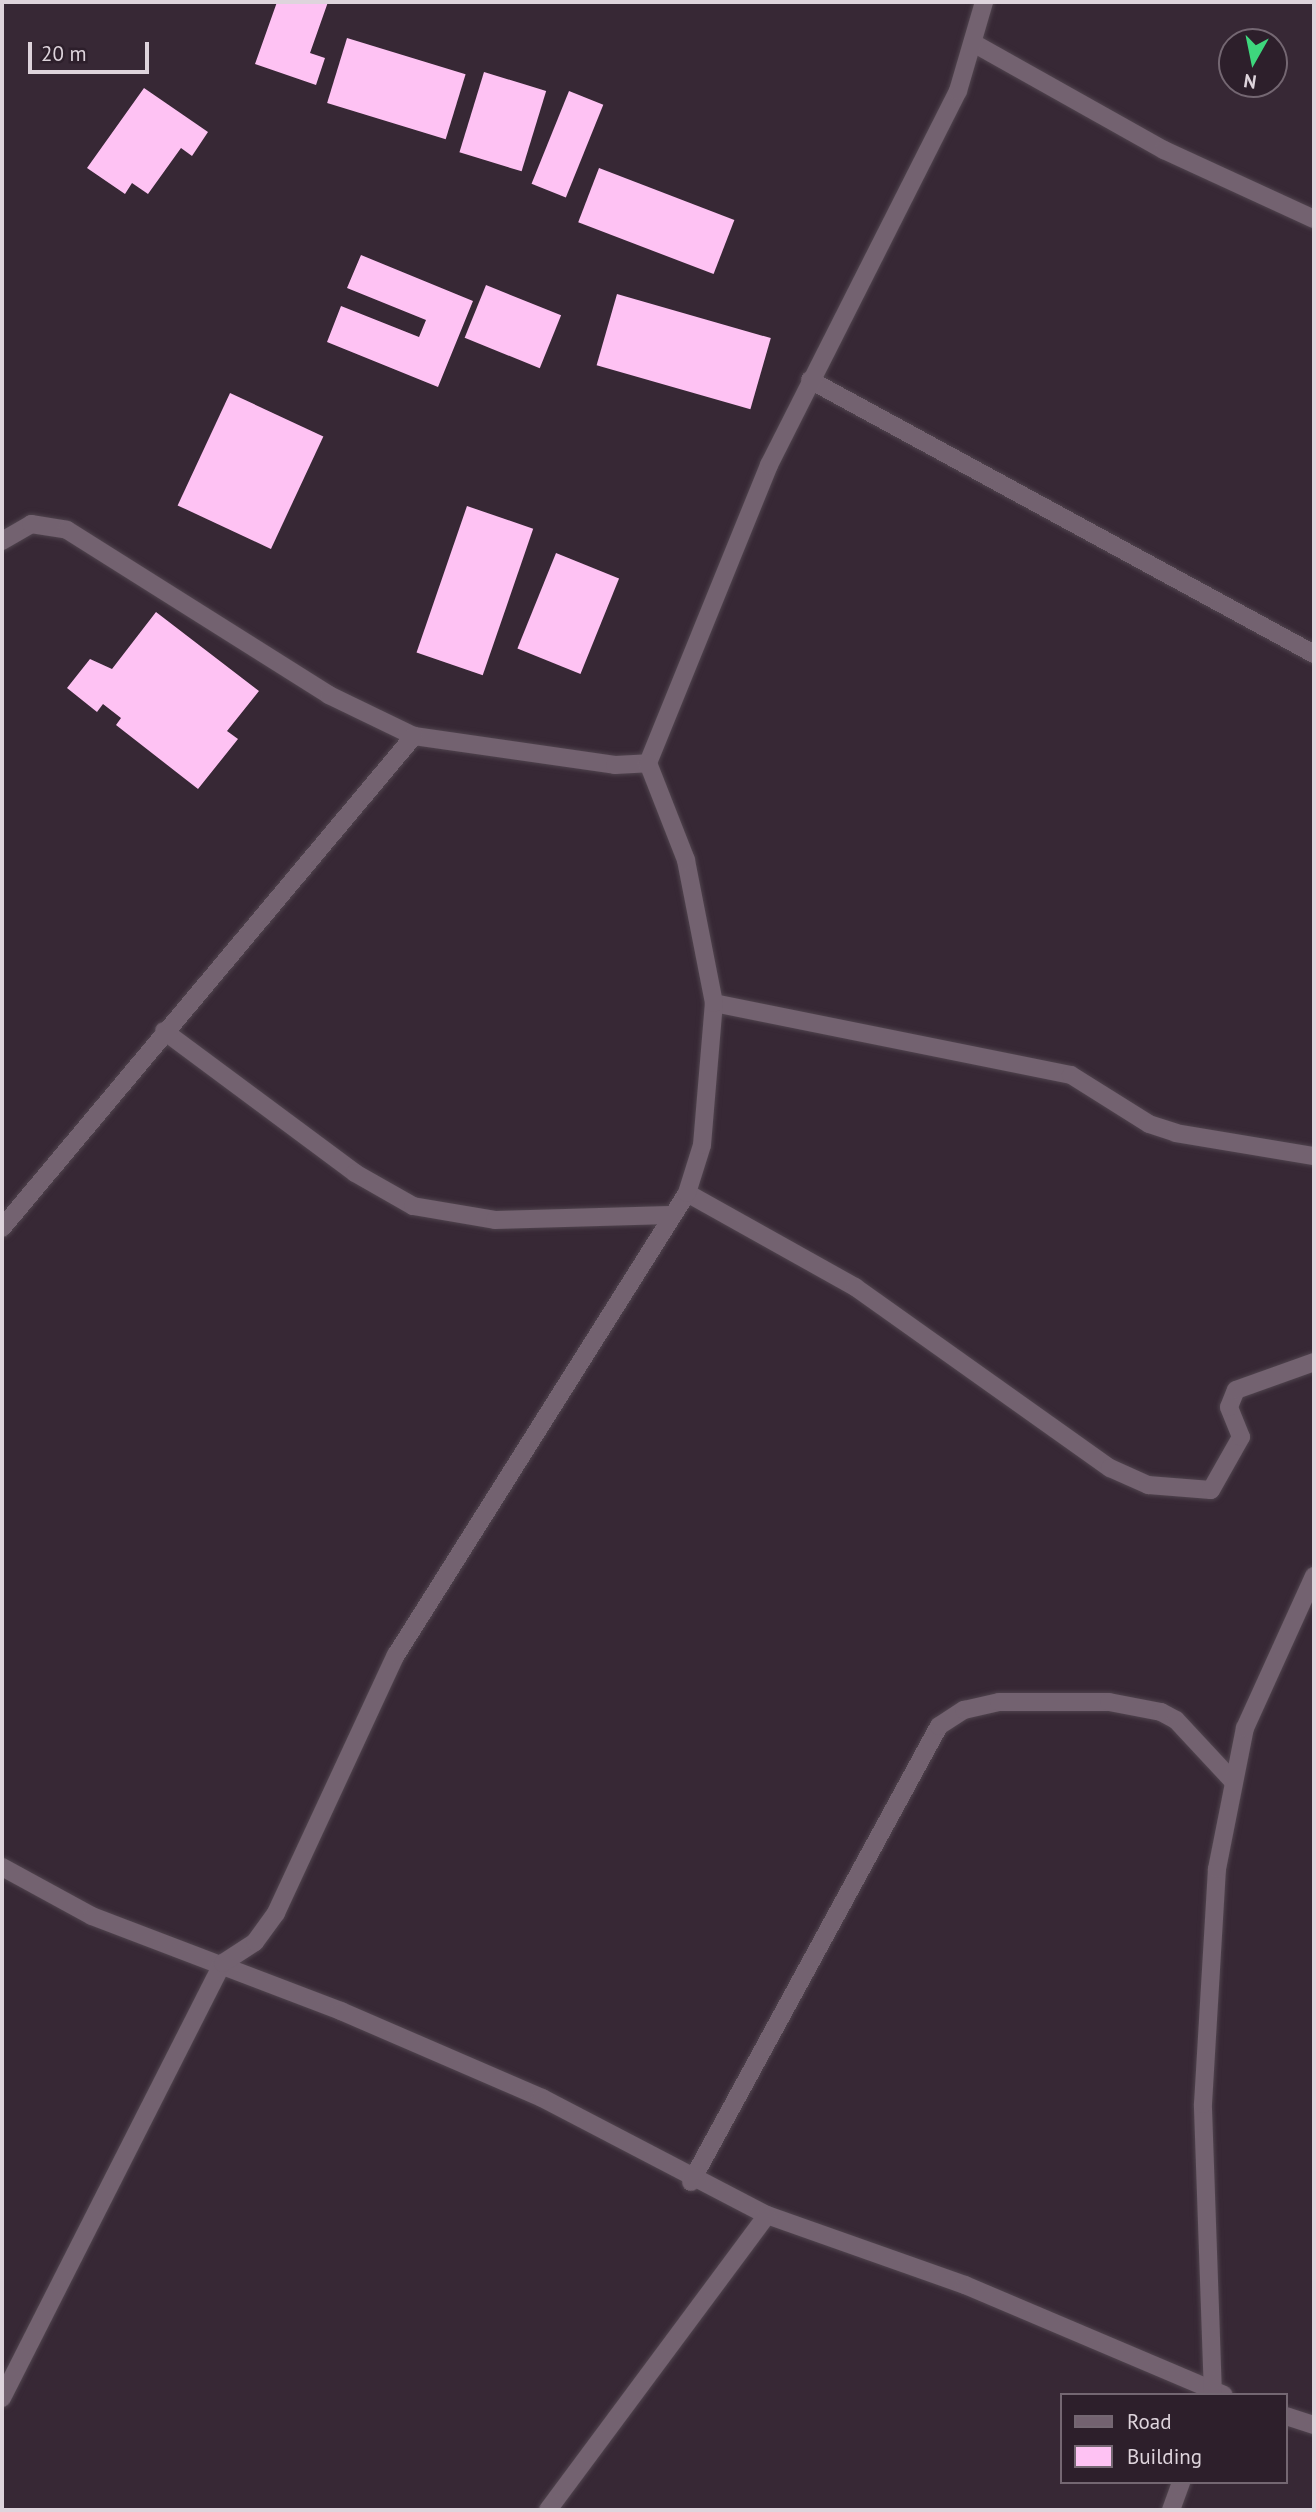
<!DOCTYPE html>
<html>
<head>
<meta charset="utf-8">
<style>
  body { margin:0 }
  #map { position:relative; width:1316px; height:2512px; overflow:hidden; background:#372835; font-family:"PT Sans",sans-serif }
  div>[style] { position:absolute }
  .building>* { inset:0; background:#fec2f3; transform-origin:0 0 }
  .roads { filter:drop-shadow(0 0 2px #50444e) drop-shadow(0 0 2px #50444e) }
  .minor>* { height:18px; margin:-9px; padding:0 9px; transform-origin:9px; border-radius:9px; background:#736270 }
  span { translate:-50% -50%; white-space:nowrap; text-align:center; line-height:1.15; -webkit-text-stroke:7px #2d1f2b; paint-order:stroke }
  .frame { position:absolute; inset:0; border:4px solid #ded4dc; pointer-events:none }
  .legend { position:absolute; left:1060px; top:2393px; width:228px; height:91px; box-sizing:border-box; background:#2d1f2b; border:2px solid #746772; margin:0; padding:9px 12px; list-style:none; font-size:21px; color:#ded4dc }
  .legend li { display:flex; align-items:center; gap:14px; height:35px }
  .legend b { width:35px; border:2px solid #746772 }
  .north { position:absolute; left:1218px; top:28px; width:70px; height:70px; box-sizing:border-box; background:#2d1f2b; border:2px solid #746772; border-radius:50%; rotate:189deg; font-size:19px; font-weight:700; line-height:28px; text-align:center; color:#ded4dc }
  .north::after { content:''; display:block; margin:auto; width:24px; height:32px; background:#3ed77d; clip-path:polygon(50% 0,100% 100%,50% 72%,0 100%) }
  .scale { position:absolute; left:28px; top:42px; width:121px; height:32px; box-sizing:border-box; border:4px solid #ded4dc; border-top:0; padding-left:9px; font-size:21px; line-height:24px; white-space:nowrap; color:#ded4dc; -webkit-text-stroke:5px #2d1f2b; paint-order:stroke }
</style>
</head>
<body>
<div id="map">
  <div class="building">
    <i style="clip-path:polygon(277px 2px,328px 2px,310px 53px,325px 58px,316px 85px,255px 64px)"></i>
    <i style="left:347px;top:38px;width:124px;height:68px;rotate:17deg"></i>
    <i style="left:484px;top:72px;width:65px;height:84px;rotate:17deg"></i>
    <i style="clip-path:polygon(144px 88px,208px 132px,192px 156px,181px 148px,148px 194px,132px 183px,125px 194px,87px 168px)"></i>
    <i style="left:569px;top:91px;width:37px;height:100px;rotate:22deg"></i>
    <i style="left:599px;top:168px;width:145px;height:58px;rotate:21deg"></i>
    <i style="clip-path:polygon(361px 255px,473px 301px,438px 387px,327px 342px,341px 306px,419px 337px,426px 320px,347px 288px)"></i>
    <i style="left:486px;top:285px;width:81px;height:57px;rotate:22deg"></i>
    <i style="left:617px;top:294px;width:160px;height:74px;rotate:16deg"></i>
    <i style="left:230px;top:393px;width:103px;height:124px;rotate:25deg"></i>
    <i style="left:467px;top:506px;width:70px;height:155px;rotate:19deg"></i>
    <i style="left:556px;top:553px;width:68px;height:103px;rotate:22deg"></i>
    <i style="clip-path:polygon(156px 612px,259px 691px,227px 731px,238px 739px,198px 789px,116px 725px,121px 718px,103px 704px,97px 712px,67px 688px,90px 659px,112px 669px)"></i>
  </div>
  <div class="roads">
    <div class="minor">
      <i style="left:975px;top:44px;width:217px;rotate:29.3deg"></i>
      <i style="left:1164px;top:150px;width:165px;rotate:24.7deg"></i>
      <i style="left:810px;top:380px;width:574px;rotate:28.53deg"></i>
      <i style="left:2px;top:541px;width:34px;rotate:-30deg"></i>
      <i style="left:31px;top:524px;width:36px;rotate:9deg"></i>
      <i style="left:67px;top:530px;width:310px;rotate:32.2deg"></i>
      <i style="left:329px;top:695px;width:94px;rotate:25.8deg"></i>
      <i style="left:414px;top:736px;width:203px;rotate:8.2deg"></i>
      <i style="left:615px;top:765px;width:33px;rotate:-3deg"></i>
      <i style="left:648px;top:763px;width:322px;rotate:-67.9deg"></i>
      <i style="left:769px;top:465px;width:419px;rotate:-63.2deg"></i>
      <i style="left:958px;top:91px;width:93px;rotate:-73.7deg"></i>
      <i style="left:714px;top:1003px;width:364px;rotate:11.4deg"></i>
      <i style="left:1071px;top:1075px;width:92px;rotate:32.1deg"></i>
      <i style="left:1149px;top:1124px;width:28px;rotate:18deg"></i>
      <i style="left:1176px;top:1133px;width:140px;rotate:9.5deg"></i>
      <i style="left:164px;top:1031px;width:238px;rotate:36.6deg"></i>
      <i style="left:355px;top:1173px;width:67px;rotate:29.6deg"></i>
      <i style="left:413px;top:1206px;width:83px;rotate:9.7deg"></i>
      <i style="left:495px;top:1220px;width:175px;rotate:-1.6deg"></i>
      <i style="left:687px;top:1193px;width:193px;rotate:29.2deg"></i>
      <i style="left:855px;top:1287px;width:313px;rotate:35.4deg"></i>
      <i style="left:1110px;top:1468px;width:42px;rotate:24.1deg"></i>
      <i style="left:1148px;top:1485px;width:63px;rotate:4.5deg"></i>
      <i style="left:1211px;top:1490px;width:61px;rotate:-60.5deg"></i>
      <i style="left:1241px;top:1437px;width:32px;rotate:-112deg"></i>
      <i style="left:1229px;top:1407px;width:18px;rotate:-68deg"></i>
      <i style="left:1236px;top:1390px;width:83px;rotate:-19.7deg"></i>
      <i style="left:2px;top:1228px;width:642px;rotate:-50.06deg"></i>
      <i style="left:2px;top:1867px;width:102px;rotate:28.6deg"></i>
      <i style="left:92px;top:1916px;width:267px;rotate:20.9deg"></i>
      <i style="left:341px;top:2011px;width:219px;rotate:23.4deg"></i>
      <i style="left:542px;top:2098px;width:254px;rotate:27.5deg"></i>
      <i style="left:767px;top:2215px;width:210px;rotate:19.5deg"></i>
      <i style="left:965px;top:2285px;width:281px;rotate:23deg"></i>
      <i style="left:691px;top:2182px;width:519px;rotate:-61.46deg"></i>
      <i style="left:939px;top:1726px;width:30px;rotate:-33deg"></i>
      <i style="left:964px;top:1710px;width:36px;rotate:-13deg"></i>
      <i style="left:999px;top:1702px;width:110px"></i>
      <i style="left:1109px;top:1702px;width:53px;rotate:10.9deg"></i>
      <i style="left:1161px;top:1712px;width:17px;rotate:28deg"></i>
      <i style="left:1176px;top:1720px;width:82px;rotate:47deg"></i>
      <i style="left:1213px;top:2395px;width:291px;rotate:-92deg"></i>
      <i style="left:1203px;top:2104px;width:235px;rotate:-86.6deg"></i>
      <i style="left:1217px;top:1869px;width:144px;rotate:-78.8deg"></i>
      <i style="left:1245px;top:1728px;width:167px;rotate:-65.6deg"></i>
      <i style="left:2px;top:2398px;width:488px;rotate:-63.1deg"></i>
      <i style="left:223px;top:1963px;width:38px;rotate:-33deg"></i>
      <i style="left:255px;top:1942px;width:36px;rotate:-54deg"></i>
      <i style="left:276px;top:1913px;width:285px;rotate:-65.1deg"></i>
      <i style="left:396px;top:1655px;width:546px;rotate:-57.79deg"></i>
      <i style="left:687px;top:1193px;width:50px;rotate:-72.6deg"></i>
      <i style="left:702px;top:1145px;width:143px;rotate:-85.2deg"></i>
      <i style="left:714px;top:1003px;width:146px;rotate:-101.1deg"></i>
      <i style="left:686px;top:860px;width:104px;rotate:-111.4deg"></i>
      <i style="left:1286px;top:2416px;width:29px;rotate:18deg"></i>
      <i style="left:548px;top:2510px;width:367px;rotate:-53.4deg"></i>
      <i style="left:1171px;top:2510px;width:30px;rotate:-70deg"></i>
    </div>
  </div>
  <div class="frame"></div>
  <ul class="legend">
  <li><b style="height:9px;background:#736270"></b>Road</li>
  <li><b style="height:19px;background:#fec2f3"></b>Building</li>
  </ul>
  <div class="north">N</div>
  <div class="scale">20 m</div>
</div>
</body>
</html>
